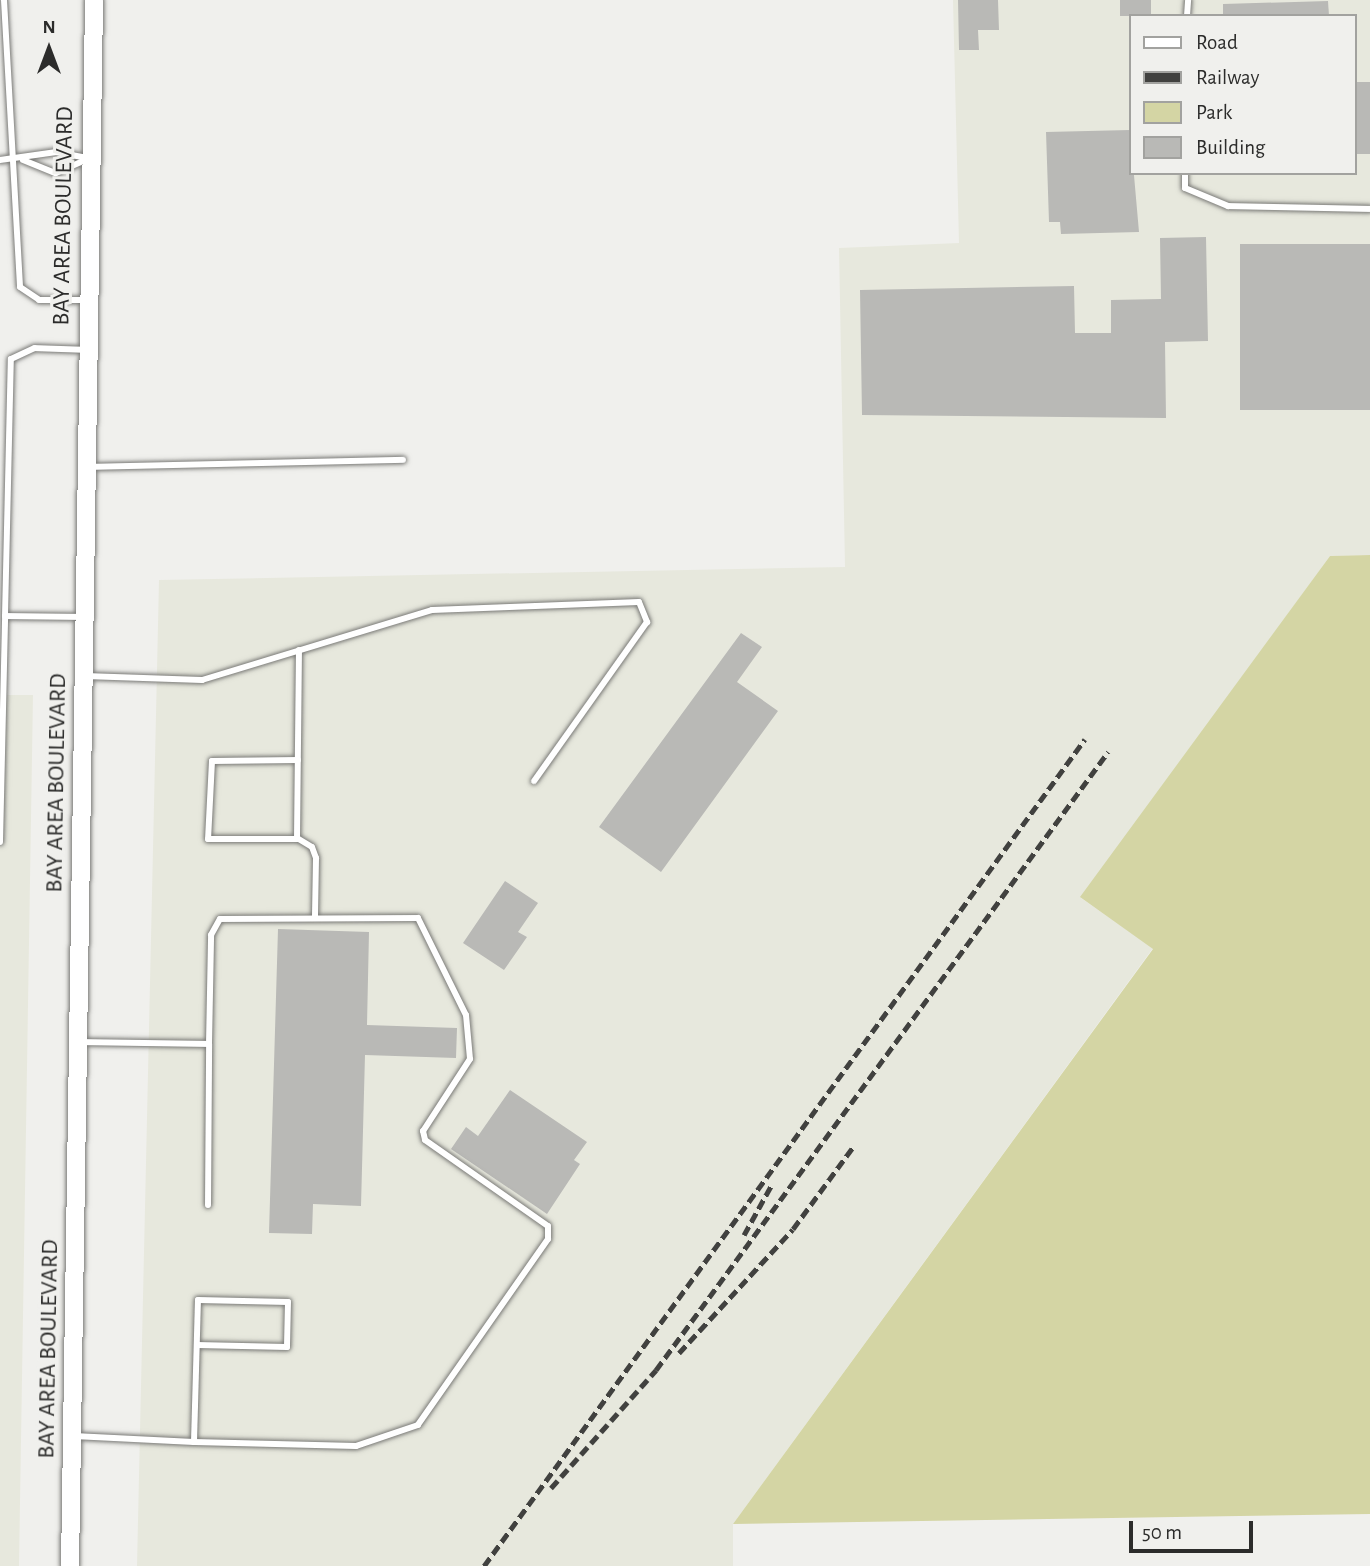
<!DOCTYPE html>
<html>
<head>
<meta charset="utf-8">
<style>
  body { margin:0 }
  #map { position:relative; width:1370px; height:1566px; overflow:hidden; background:#f0f0ed; font-family:"Alegreya Sans",sans-serif }
  div>[style] { position:absolute }
  .built>* { inset:0; background:#e7e8dd }
  .green>* { inset:0; background:#d4d5a4 }
  .building>* { inset:0; background:#b9b9b6; transform-origin:0 0 }
  .roads { filter:drop-shadow(0 0 2px #7a7a77) drop-shadow(0 0 2px #7a7a77) }
  .service>* { height:6px; margin:-3px; padding:0 3px; transform-origin:3px; border-radius:3px; background:#fff }
  .secondary>* { height:18px; margin:-9px; padding:0 9px; transform-origin:9px; border-radius:9px; background:#fff }
  .rail>* { height:5px; margin-top:-2.5px; transform-origin:0; background:repeating-linear-gradient(90deg,#41413f 0 10px,transparent 0 15px) }
  span { translate:-50% -50%; white-space:nowrap; text-align:center; line-height:1.15; -webkit-text-stroke:6px #f0f0ed; paint-order:stroke }
  .street-label { font-size:24px; color:#2c2c2b }
  .legend { position:absolute; left:1129px; top:14px; width:228px; height:161px; box-sizing:border-box; background:#f0f0ed; border:2px solid #a2a29f; margin:0; padding:9px 12px; list-style:none; font-size:21px; color:#2c2c2b }
  .legend li { display:flex; align-items:center; gap:14px; height:35px }
  .legend b { width:35px; border:2px solid #a2a29f }
  .north { position:absolute; left:14px; top:14px; width:70px; height:70px; -webkit-text-stroke:5px #f0f0ed; paint-order:stroke; rotate:0deg; font-size:19px; font-weight:700; line-height:28px; text-align:center; color:#2c2c2b }
  .north::after { content:''; display:block; margin:auto; width:24px; height:32px; background:#2c2c2b; clip-path:polygon(50% 0,100% 100%,50% 72%,0 100%) }
  .scale { position:absolute; left:1129px; top:1521px; width:124px; height:32px; box-sizing:border-box; border:4px solid #2c2c2b; border-top:0; padding-left:9px; font-size:21px; line-height:24px; white-space:nowrap; color:#2c2c2b; -webkit-text-stroke:5px #f0f0ed; paint-order:stroke }
</style>
</head>
<body>
<div id="map">
  <div class="built">
    <i style="clip-path:polygon(evenodd,953px 0,1370px 0,1370px 555px,1330px 556px,1081px 898px,1153px 948px,733px 1524px,733px 1566px,137px 1566px,159px 580px,845px 567px,839px 248px,959px 243px,953px 0,1130px 16px,1354px 16px,1354px 173px,1130px 173px,1130px 16px)"></i>
    <i style="clip-path:polygon(0 695px,33px 695px,19px 1566px,0 1566px)"></i>
  </div>
  <div class="green">
    <i style="clip-path:polygon(1370px 555px,1370px 1514px,733px 1524px,1153px 949px,1080px 897px,1330px 556px)"></i>
  </div>
  <div class="building">
    <i style="clip-path:polygon(958px 0,998px 0,999px 30px,978px 30px,979px 50px,959px 50px)"></i>
    <i style="left:1120px;top:0;width:31px;height:16px"></i>
    <i style="clip-path:polygon(1328px 1px,1329px 16px,1223px 16px,1223px 4px)"></i>
    <i style="left:1354px;top:82px;width:16px;height:72px"></i>
    <i style="clip-path:polygon(1130px 130px,1139px 232px,1061px 234px,1060px 222px,1049px 222px,1046px 132px)"></i>
    <i style="clip-path:polygon(1206px 237px,1208px 341px,1165px 342px,1166px 418px,862px 415px,860px 290px,1074px 286px,1075px 333px,1111px 333px,1111px 300px,1161px 299px,1160px 238px)"></i>
    <i style="left:1370px;top:244px;width:166px;height:130px;rotate:90deg"></i>
    <i style="clip-path:polygon(741px 633px,762px 647px,737px 682px,778px 711px,661px 872px,599px 827px)"></i>
    <i style="clip-path:polygon(505px 881px,538px 903px,518px 932px,527px 937px,504px 970px,463px 943px)"></i>
    <i style="clip-path:polygon(278px 929px,369px 932px,367px 1025px,457px 1028px,456px 1058px,365px 1055px,361px 1206px,313px 1204px,312px 1234px,269px 1233px)"></i>
    <i style="clip-path:polygon(510px 1090px,587px 1142px,574px 1160px,580px 1164px,547px 1214px,451px 1149px,466px 1127px,478px 1136px)"></i>
  </div>
  <div class="roads">
    <div class="service">
      <i style="left:4px;top:0;width:287px;rotate:86.8deg"></i>
      <i style="left:20px;top:287px;width:23px;rotate:34deg"></i>
      <i style="left:39px;top:300px;width:48px"></i>
      <i style="left:1187px;top:16px;width:16px;rotate:-86deg"></i>
      <i style="left:0;top:160px;width:57px;rotate:-8.1deg"></i>
      <i style="left:56px;top:152px;width:33px;rotate:11deg"></i>
      <i style="left:23px;top:160px;width:35px;rotate:22deg"></i>
      <i style="left:56px;top:173px;width:34px;rotate:-24deg"></i>
      <i style="left:1185px;top:173px;width:15px;rotate:90deg"></i>
      <i style="left:1185px;top:188px;width:47px;rotate:22.7deg"></i>
      <i style="left:1228px;top:206px;width:142px;rotate:1.2deg"></i>
      <i style="left:88px;top:467px;width:315px;rotate:-1.3deg"></i>
      <i style="left:83px;top:617px;width:78px;rotate:-179.3deg"></i>
      <i style="left:5px;top:616px;width:257px;rotate:-88.7deg"></i>
      <i style="left:11px;top:359px;width:26px;rotate:-25deg"></i>
      <i style="left:35px;top:348px;width:52px;rotate:2.2deg"></i>
      <i style="left:85px;top:676px;width:117px;rotate:2deg"></i>
      <i style="left:202px;top:680px;width:240px;rotate:-16.9deg"></i>
      <i style="left:432px;top:610px;width:207px;rotate:-2.2deg"></i>
      <i style="left:639px;top:602px;width:22px;rotate:68deg"></i>
      <i style="left:647px;top:622px;width:195px;rotate:125.4deg"></i>
      <i style="left:298px;top:760px;width:86px;rotate:179.3deg"></i>
      <i style="left:212px;top:761px;width:78px;rotate:92.9deg"></i>
      <i style="left:208px;top:839px;width:89px"></i>
      <i style="left:297px;top:839px;width:189px;rotate:-89.4deg"></i>
      <i style="left:297px;top:838px;width:17px;rotate:31deg"></i>
      <i style="left:312px;top:847px;width:12px;rotate:70deg"></i>
      <i style="left:316px;top:858px;width:60px;rotate:91deg"></i>
      <i style="left:0;top:842px;width:226px;rotate:-88.7deg"></i>
      <i style="left:80px;top:1042px;width:129px;rotate:0.9deg"></i>
      <i style="left:209px;top:1044px;width:109px;rotate:-88.9deg"></i>
      <i style="left:211px;top:935px;width:18px;rotate:-61deg"></i>
      <i style="left:220px;top:919px;width:198px;rotate:-0.3deg"></i>
      <i style="left:418px;top:918px;width:108px;rotate:63.7deg"></i>
      <i style="left:466px;top:1015px;width:44px;rotate:84.8deg"></i>
      <i style="left:470px;top:1059px;width:86px;rotate:123.1deg"></i>
      <i style="left:423px;top:1131px;width:9px;rotate:77deg"></i>
      <i style="left:425px;top:1140px;width:150px;rotate:35deg"></i>
      <i style="left:548px;top:1226px;width:13px;rotate:90deg"></i>
      <i style="left:548px;top:1239px;width:227px;rotate:125deg"></i>
      <i style="left:418px;top:1425px;width:65px;rotate:161.3deg"></i>
      <i style="left:356px;top:1446px;width:162px;rotate:-178.6deg"></i>
      <i style="left:208px;top:1205px;width:161px;rotate:-89.6deg"></i>
      <i style="left:74px;top:1436px;width:120px;rotate:2.9deg"></i>
      <i style="left:194px;top:1442px;width:142px;rotate:-88.4deg"></i>
      <i style="left:198px;top:1300px;width:90px;rotate:1.3deg"></i>
      <i style="left:288px;top:1302px;width:45px;rotate:91.3deg"></i>
      <i style="left:287px;top:1347px;width:90px;rotate:-178.7deg"></i>
    </div>
    <div class="secondary">
      <i style="left:70px;top:1566px;width:1566px;rotate:-89.12deg"></i>
    </div>
  </div>
  <div class="rail">
    <i style="left:744px;top:1235px;width:56px;rotate:-61.1deg"></i>
    <i style="left:679px;top:1353px;width:168px;rotate:-47.4deg"></i>
    <i style="left:793px;top:1229px;width:102px;rotate:-53.8deg"></i>
    <i style="left:551px;top:1488px;width:158px;rotate:-48.3deg"></i>
    <i style="left:656px;top:1370px;width:766px;rotate:-53.82deg"></i>
    <i style="left:484px;top:1566px;width:1022px;rotate:-53.99deg"></i>
  </div>
  <div class="street-label">
    <span style="left:64px;top:216px;rotate:-89deg">BAY AREA BOULEVARD</span>
    <span style="left:57px;top:783px;rotate:-89deg">BAY AREA BOULEVARD</span>
    <span style="left:49px;top:1349px;rotate:-89deg">BAY AREA BOULEVARD</span>
  </div>
  <ul class="legend">
  <li><b style="height:9px;background:#fff"></b>Road</li>
  <li><b style="height:9px;background:#41413f"></b>Railway</li>
  <li><b style="height:19px;background:#d4d5a4"></b>Park</li>
  <li><b style="height:19px;background:#b9b9b6"></b>Building</li>
  </ul>
  <div class="north">N</div>
  <div class="scale">50 m</div>
</div>
</body>
</html>
